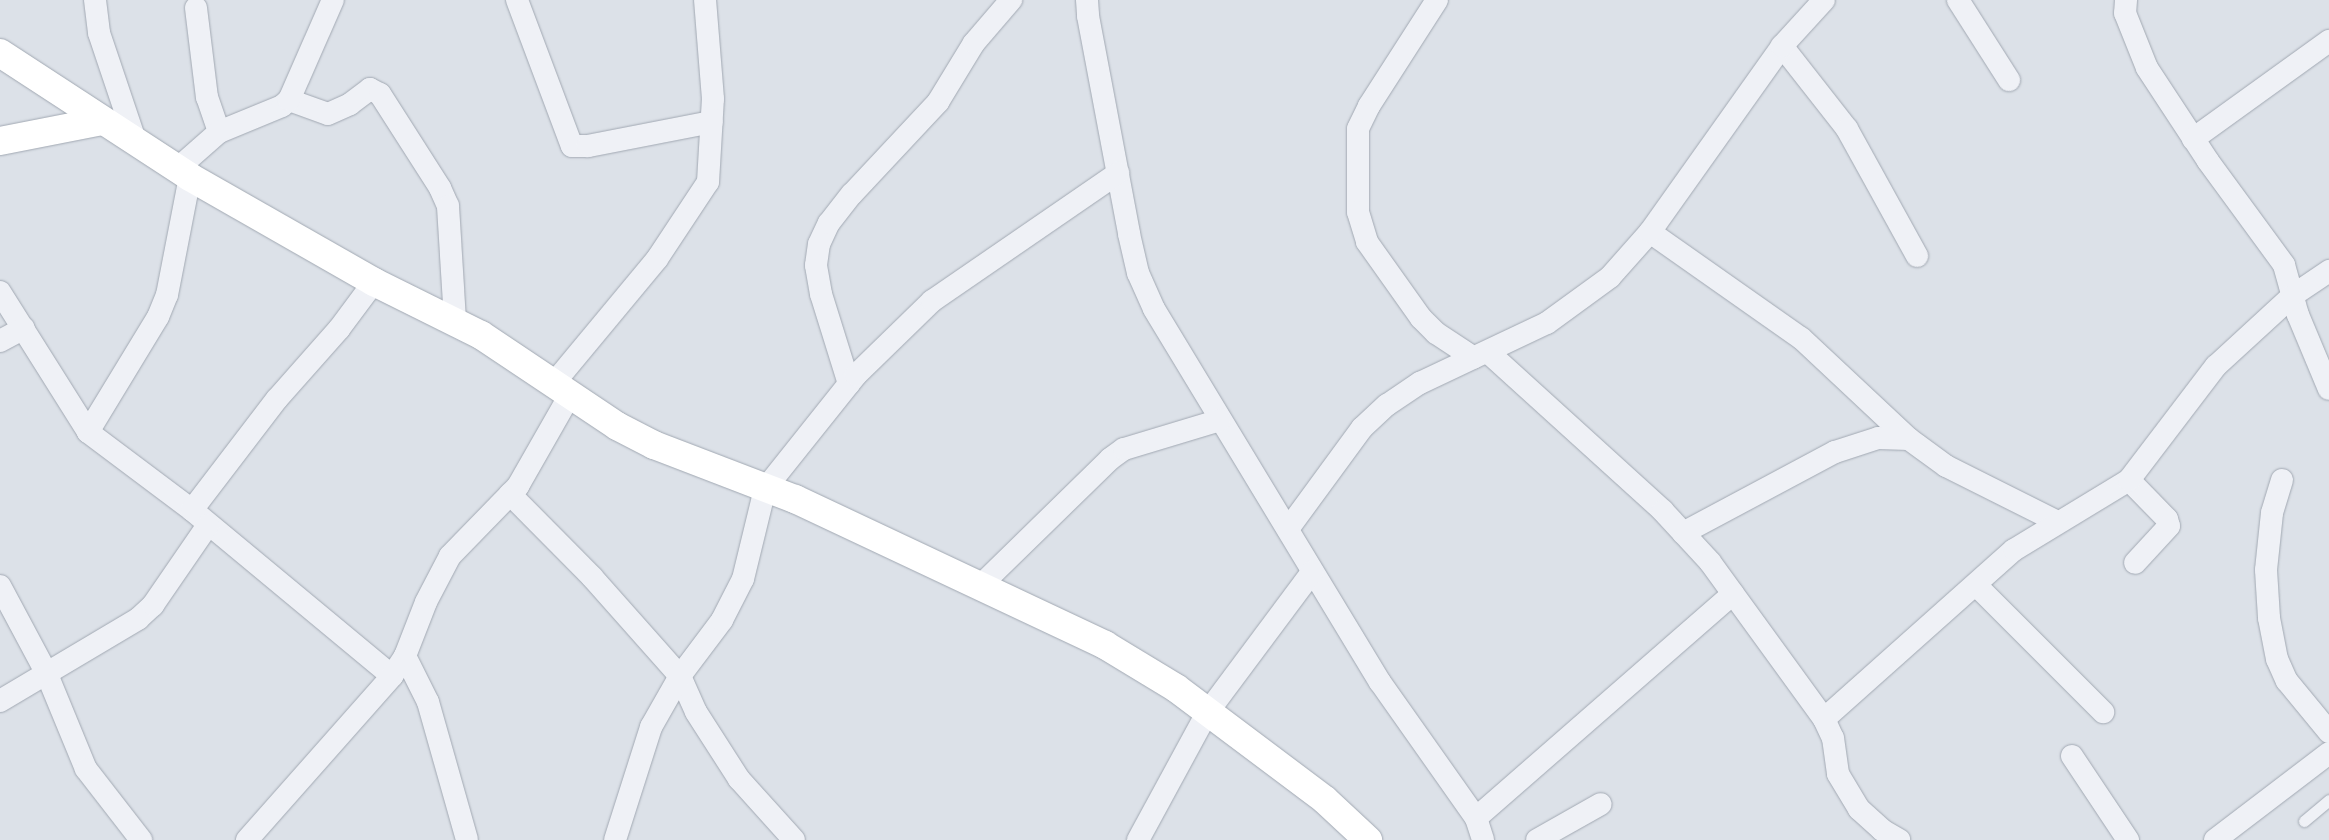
<!DOCTYPE html>
<html>
<head>
<meta charset="utf-8">
<style>
  body { margin:0 }
  #map { position:relative; width:2329px; height:840px; overflow:hidden; background:#dce1e8; font-family:"DM Sans",sans-serif }
  div>[style] { position:absolute }
  .roads { filter:drop-shadow(0 0 1px #a1a8b2) drop-shadow(0 0 1px #a1a8b2) }
  .lane>* { height:11px; margin:-5.5px; padding:0 5.5px; transform-origin:5.5px; border-radius:5.5px; background:#eff1f6 }
  .street>* { height:22px; margin:-11px; padding:0 11px; transform-origin:11px; border-radius:11px; background:#eff1f6 }
  .secondary>* { height:28px; margin:-14px; padding:0 14px; transform-origin:14px; border-radius:14px; background:#fff }
  span { translate:-50% -50%; white-space:nowrap; text-align:center; line-height:1.15; -webkit-text-stroke:4px #ebf0f6; paint-order:stroke }
</style>
</head>
<body>
<div id="map">
  <div class="roads">
    <div class="lane">
      <i style="left:2304px;top:821px;width:33px;rotate:-40deg"></i>
    </div>
    <div class="street">
      <i style="left:95px;top:0;width:33px;rotate:83deg"></i>
      <i style="left:99px;top:33px;width:116px;rotate:71.4deg"></i>
      <i style="left:517px;top:0;width:156px;rotate:69.4deg"></i>
      <i style="left:572px;top:146px;width:16px"></i>
      <i style="left:588px;top:146px;width:126px;rotate:-11deg"></i>
      <i style="left:1087px;top:0;width:16px;rotate:86deg"></i>
      <i style="left:1088px;top:16px;width:222px;rotate:79.3deg"></i>
      <i style="left:1129px;top:234px;width:40px;rotate:77deg"></i>
      <i style="left:1138px;top:273px;width:39px;rotate:66deg"></i>
      <i style="left:1154px;top:309px;width:436px;rotate:58.8deg"></i>
      <i style="left:1380px;top:682px;width:166px;rotate:54.8deg"></i>
      <i style="left:1476px;top:818px;width:23px;rotate:72deg"></i>
      <i style="left:1437px;top:0;width:126px;rotate:122.7deg"></i>
      <i style="left:1369px;top:106px;width:25px;rotate:116deg"></i>
      <i style="left:1358px;top:129px;width:83px;rotate:90deg"></i>
      <i style="left:1358px;top:212px;width:31px;rotate:73deg"></i>
      <i style="left:1367px;top:242px;width:93px;rotate:54.6deg"></i>
      <i style="left:1421px;top:318px;width:21px;rotate:45deg"></i>
      <i style="left:1436px;top:333px;width:45px;rotate:33.3deg"></i>
      <i style="left:1958px;top:0;width:95px;rotate:57.5deg"></i>
      <i style="left:2126px;top:0;width:13px;rotate:94deg"></i>
      <i style="left:2125px;top:13px;width:59px;rotate:68.2deg"></i>
      <i style="left:2147px;top:68px;width:111px;rotate:56.7deg"></i>
      <i style="left:2208px;top:161px;width:129px;rotate:53.8deg"></i>
      <i style="left:2284px;top:265px;width:52px;rotate:74.4deg"></i>
      <i style="left:2298px;top:315px;width:80px;rotate:67.3deg"></i>
      <i style="left:196px;top:8px;width:90px;rotate:83deg"></i>
      <i style="left:207px;top:97px;width:37px;rotate:71deg"></i>
      <i style="left:1782px;top:46px;width:105px;rotate:51.9deg"></i>
      <i style="left:1847px;top:129px;width:145px;rotate:61.1deg"></i>
      <i style="left:289px;top:100px;width:41px;rotate:19.7deg"></i>
      <i style="left:328px;top:114px;width:24px;rotate:-24deg"></i>
      <i style="left:350px;top:104px;width:25px;rotate:-37deg"></i>
      <i style="left:370px;top:89px;width:11px;rotate:27deg"></i>
      <i style="left:380px;top:94px;width:112px;rotate:57.4deg"></i>
      <i style="left:440px;top:188px;width:20px;rotate:66deg"></i>
      <i style="left:448px;top:206px;width:116px;rotate:86.5deg"></i>
      <i style="left:2193px;top:139px;width:168px;rotate:-35.8deg"></i>
      <i style="left:177px;top:169px;width:56px;rotate:-41.4deg"></i>
      <i style="left:219px;top:132px;width:68px;rotate:-22.4deg"></i>
      <i style="left:282px;top:106px;width:9px;rotate:-41deg"></i>
      <i style="left:289px;top:100px;width:109px;rotate:-66.3deg"></i>
      <i style="left:1650px;top:232px;width:184px;rotate:35.1deg"></i>
      <i style="left:1801px;top:338px;width:148px;rotate:43.1deg"></i>
      <i style="left:1909px;top:439px;width:46px;rotate:36.1deg"></i>
      <i style="left:1946px;top:466px;width:125px;rotate:26.6deg"></i>
      <i style="left:0;top:292px;width:165px;rotate:57.8deg"></i>
      <i style="left:88px;top:432px;width:130px;rotate:36.9deg"></i>
      <i style="left:192px;top:510px;width:260px;rotate:39.7deg"></i>
      <i style="left:0;top:341px;width:27px;rotate:-28deg"></i>
      <i style="left:1489px;top:353px;width:235px;rotate:42.2deg"></i>
      <i style="left:1663px;top:511px;width:69px;rotate:47.3deg"></i>
      <i style="left:1710px;top:562px;width:194px;rotate:54deg"></i>
      <i style="left:1824px;top:719px;width:21px;rotate:65deg"></i>
      <i style="left:1833px;top:738px;width:36px;rotate:82deg"></i>
      <i style="left:1838px;top:774px;width:41px;rotate:59deg"></i>
      <i style="left:1859px;top:809px;width:31px;rotate:42deg"></i>
      <i style="left:1882px;top:830px;width:20px;rotate:30deg"></i>
      <i style="left:554px;top:383px;width:161px;rotate:-50.3deg"></i>
      <i style="left:657px;top:259px;width:92px;rotate:-56.5deg"></i>
      <i style="left:708px;top:182px;width:83px;rotate:-86.6deg"></i>
      <i style="left:713px;top:99px;width:99px;rotate:-94.6deg"></i>
      <i style="left:849px;top:384px;width:94px;rotate:-107.3deg"></i>
      <i style="left:821px;top:294px;width:29px;rotate:-100deg"></i>
      <i style="left:816px;top:265px;width:21px;rotate:-82deg"></i>
      <i style="left:819px;top:244px;width:23px;rotate:-65deg"></i>
      <i style="left:829px;top:223px;width:37px;rotate:-52deg"></i>
      <i style="left:852px;top:194px;width:126px;rotate:-46.9deg"></i>
      <i style="left:938px;top:102px;width:69px;rotate:-58.6deg"></i>
      <i style="left:974px;top:43px;width:57px;rotate:-49.3deg"></i>
      <i style="left:88px;top:432px;width:135px;rotate:-58.7deg"></i>
      <i style="left:158px;top:317px;width:24px;rotate:-68deg"></i>
      <i style="left:167px;top:295px;width:120px;rotate:-79deg"></i>
      <i style="left:2129px;top:480px;width:54px;rotate:45.7deg"></i>
      <i style="left:2167px;top:519px;width:7px;rotate:74deg"></i>
      <i style="left:2169px;top:526px;width:50px;rotate:132.6deg"></i>
      <i style="left:2282px;top:480px;width:34px;rotate:107deg"></i>
      <i style="left:2272px;top:513px;width:57px;rotate:96deg"></i>
      <i style="left:2266px;top:570px;width:48px;rotate:86.4deg"></i>
      <i style="left:2269px;top:618px;width:42px;rotate:79deg"></i>
      <i style="left:2277px;top:659px;width:24px;rotate:66deg"></i>
      <i style="left:2287px;top:681px;width:66px;rotate:50.5deg"></i>
      <i style="left:510px;top:494px;width:117px;rotate:45.3deg"></i>
      <i style="left:592px;top:577px;width:132px;rotate:48.4deg"></i>
      <i style="left:680px;top:676px;width:39px;rotate:66deg"></i>
      <i style="left:696px;top:712px;width:80px;rotate:57.3deg"></i>
      <i style="left:739px;top:779px;width:82px;rotate:48deg"></i>
      <i style="left:192px;top:510px;width:140px;rotate:-52.6deg"></i>
      <i style="left:277px;top:399px;width:94px;rotate:-48.5deg"></i>
      <i style="left:339px;top:329px;width:59px;rotate:-53.3deg"></i>
      <i style="left:1288px;top:529px;width:125px;rotate:-53.8deg"></i>
      <i style="left:1362px;top:428px;width:34px;rotate:-43deg"></i>
      <i style="left:1387px;top:405px;width:40px;rotate:-34deg"></i>
      <i style="left:1420px;top:383px;width:140px;rotate:-25.3deg"></i>
      <i style="left:1547px;top:323px;width:78px;rotate:-36.1deg"></i>
      <i style="left:1610px;top:277px;width:60px;rotate:-48.4deg"></i>
      <i style="left:1650px;top:232px;width:228px;rotate:-54.6deg"></i>
      <i style="left:1782px;top:46px;width:62px;rotate:-47.6deg"></i>
      <i style="left:1683px;top:533px;width:172px;rotate:-28.1deg"></i>
      <i style="left:1835px;top:452px;width:45px;rotate:-18deg"></i>
      <i style="left:1878px;top:438px;width:31px;rotate:2deg"></i>
      <i style="left:1976px;top:585px;width:180px;rotate:45deg"></i>
      <i style="left:0;top:586px;width:98px;rotate:61.9deg"></i>
      <i style="left:46px;top:672px;width:105px;rotate:67.6deg"></i>
      <i style="left:86px;top:769px;width:90px;rotate:52.2deg"></i>
      <i style="left:980px;top:586px;width:182px;rotate:-44.3deg"></i>
      <i style="left:1110px;top:459px;width:17px;rotate:-36deg"></i>
      <i style="left:1124px;top:449px;width:100px;rotate:-16.8deg"></i>
      <i style="left:405px;top:656px;width:51px;rotate:63.4deg"></i>
      <i style="left:428px;top:702px;width:143px;rotate:74.2deg"></i>
      <i style="left:0;top:701px;width:161px;rotate:-30.7deg"></i>
      <i style="left:138px;top:619px;width:21px;rotate:-43deg"></i>
      <i style="left:153px;top:605px;width:97px;rotate:-55.5deg"></i>
      <i style="left:1824px;top:719px;width:254px;rotate:-41.7deg"></i>
      <i style="left:2014px;top:550px;width:135px;rotate:-31.3deg"></i>
      <i style="left:2129px;top:480px;width:143px;rotate:-52.7deg"></i>
      <i style="left:2216px;top:366px;width:103px;rotate:-42.6deg"></i>
      <i style="left:2292px;top:296px;width:45px;rotate:-34deg"></i>
      <i style="left:2072px;top:756px;width:101px;rotate:56.3deg"></i>
      <i style="left:1476px;top:818px;width:341px;rotate:-41.1deg"></i>
      <i style="left:247px;top:840px;width:219px;rotate:-48.5deg"></i>
      <i style="left:392px;top:676px;width:24px;rotate:-57deg"></i>
      <i style="left:405px;top:656px;width:58px;rotate:-68.7deg"></i>
      <i style="left:426px;top:602px;width:52px;rotate:-62.4deg"></i>
      <i style="left:450px;top:556px;width:98px;rotate:-45.8deg"></i>
      <i style="left:518px;top:486px;width:105px;rotate:-60.3deg"></i>
      <i style="left:615px;top:840px;width:119px;rotate:-72.3deg"></i>
      <i style="left:651px;top:727px;width:59px;rotate:-60.4deg"></i>
      <i style="left:680px;top:676px;width:70px;rotate:-53.1deg"></i>
      <i style="left:722px;top:620px;width:46px;rotate:-62.9deg"></i>
      <i style="left:743px;top:579px;width:93px;rotate:-76.3deg"></i>
      <i style="left:765px;top:489px;width:146px;rotate:-51.4deg"></i>
      <i style="left:856px;top:375px;width:106px;rotate:-44.2deg"></i>
      <i style="left:932px;top:301px;width:226px;rotate:-34.5deg"></i>
      <i style="left:1138px;top:840px;width:145px;rotate:-61.5deg"></i>
      <i style="left:1207px;top:713px;width:176px;rotate:-53.3deg"></i>
      <i style="left:1537px;top:840px;width:73px;rotate:-29.4deg"></i>
      <i style="left:2215px;top:840px;width:143px;rotate:-37.3deg"></i>
    </div>
    <div class="secondary">
      <i style="left:0;top:53px;width:227px;rotate:33.1deg"></i>
      <i style="left:190px;top:177px;width:212px;rotate:29.7deg"></i>
      <i style="left:374px;top:282px;width:119px;rotate:26.4deg"></i>
      <i style="left:481px;top:335px;width:164px;rotate:33.8deg"></i>
      <i style="left:617px;top:426px;width:42px;rotate:27.2deg"></i>
      <i style="left:654px;top:445px;width:151px;rotate:21deg"></i>
      <i style="left:795px;top:499px;width:343px;rotate:25.2deg"></i>
      <i style="left:1105px;top:645px;width:83px;rotate:31.2deg"></i>
      <i style="left:1176px;top:688px;width:186px;rotate:36.9deg"></i>
      <i style="left:1325px;top:800px;width:59px;rotate:42.9deg"></i>
      <i style="left:0;top:141px;width:104px;rotate:-11.1deg"></i>
    </div>
  </div>
</div>
</body>
</html>
